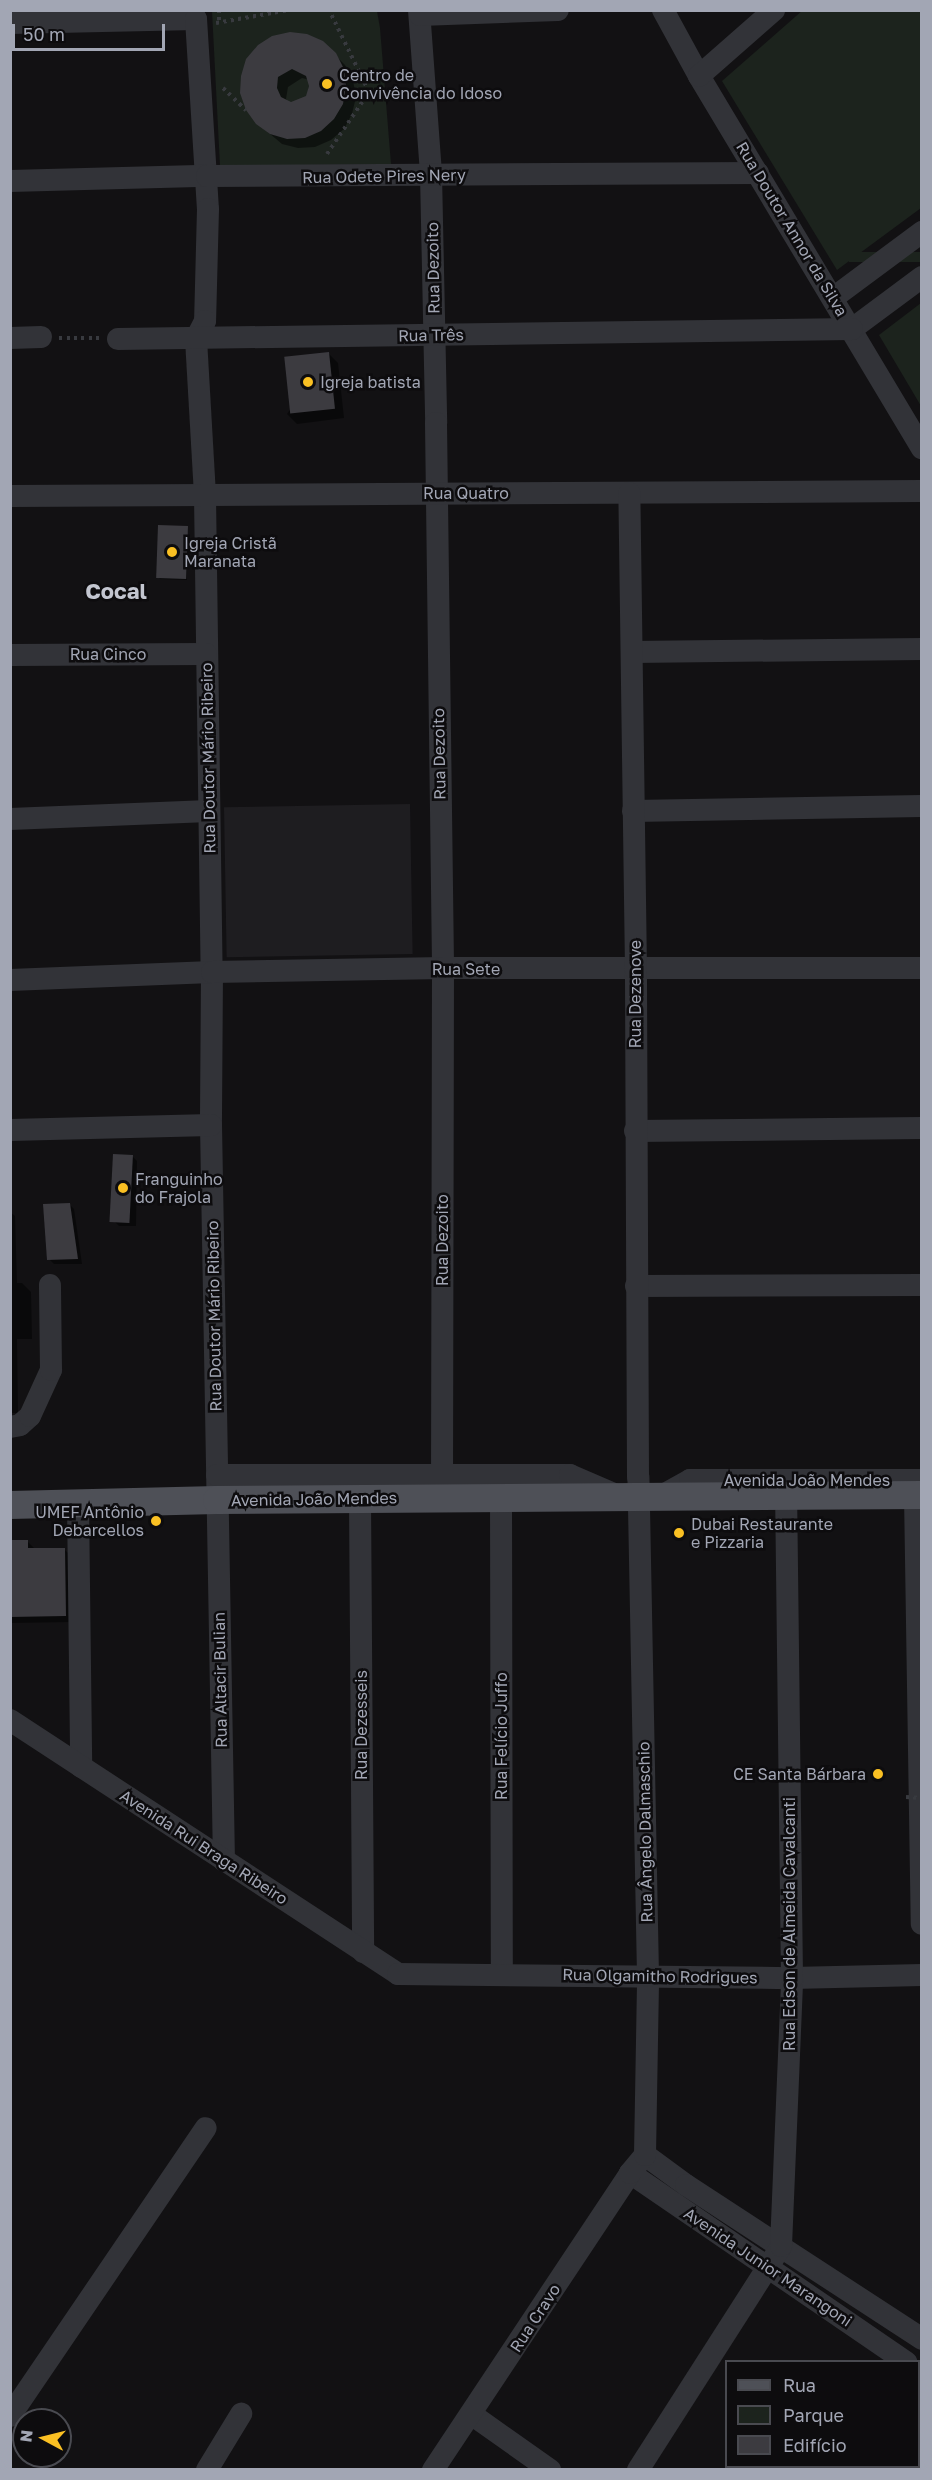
<!DOCTYPE html>
<html>
<head>
<meta charset="utf-8">
<style>
  body { margin:0 }
  #map { position:relative; width:932px; height:2480px; overflow:hidden; background:#121113; font-family:"Golos Text",sans-serif }
  div>[style] { position:absolute }
  .built>* { inset:0; background:#1e1d20; transform-origin:0 0 }
  .green>* { inset:0; background:#1c231d; transform-origin:0 0 }
  .shadow>* { inset:0; background:#0007 }
  .building>* { inset:0; background:#3c3b40; transform-origin:0 0 }
  .path>* { height:4px; margin-top:-2px; transform-origin:0; background:repeating-linear-gradient(90deg,#383a3f 0 3px,transparent 0 7.5px) }
  .minor>* { height:22px; margin:-11px; padding:0 11px; transform-origin:11px; border-radius:11px; background:#323338 }
  .major>* { height:28px; margin:-14px; padding:0 14px; transform-origin:14px; border-radius:14px; background:#4e5057 }
  .path-bridge>* { height:4px; margin-top:-2px; transform-origin:0; background:repeating-linear-gradient(90deg,#383a3f 0 3px,transparent 0 7.5px) }
  .dots>* { width:16px; height:16px; translate:-50% -50%; box-sizing:border-box; border:3px solid #0d0c0e; border-radius:50% }
  span { translate:-50% -50%; white-space:nowrap; text-align:center; line-height:1.15; -webkit-text-stroke:5px #0d0c0e; paint-order:stroke }
  .poi-label { font-size:16px; color:#a2a6b4 }
  .left { translate:0 -50%; text-align:left }
  .right { translate:-100% -50%; text-align:right }
  .street-label { font-size:16px; color:#a2a6b4 }
  .district-label { font-size:22px; color:#c3c6d0; font-weight:700 }
  .frame { position:absolute; inset:0; border:12px solid #a2a6b4; pointer-events:none }
  .legend { position:absolute; left:725px; top:2360px; width:195px; height:108px; box-sizing:border-box; background:#0d0c0e; border:2px solid #494a50; margin:0; padding:8px 10px; list-style:none; font-size:18px; color:#a2a6b4 }
  .legend li { display:flex; align-items:center; gap:12px; height:30px }
  .legend b { width:30px; border:2px solid #494a50 }
  .north { position:absolute; left:12px; top:2408px; width:60px; height:60px; box-sizing:border-box; background:#0d0c0e; border:2px solid #494a50; border-radius:50%; rotate:277deg; font-size:16px; font-weight:700; line-height:24px; text-align:center; color:#a2a6b4 }
  .north::after { content:''; display:block; margin:auto; width:21px; height:27px; background:#fac023; clip-path:polygon(50% 0,100% 100%,50% 72%,0 100%) }
  .scale { position:absolute; left:12px; top:24px; width:153px; height:27px; box-sizing:border-box; border:3px solid #a2a6b4; border-top:0; padding-left:8px; font-size:18px; line-height:21px; white-space:nowrap; color:#a2a6b4; -webkit-text-stroke:4px #0d0c0e; paint-order:stroke }
</style>
</head>
<body>
<div id="map">
  <div class="built">
    <i style="left:410px;top:804px;width:150px;height:186px;rotate:89deg"></i>
  </div>
  <div class="green">
    <i style="clip-path:polygon(803px 10px,921px 11px,921px 208px,837px 270px,722px 81px)"></i>
    <i style="clip-path:polygon(212px 11px,377px 11px,380px 28px,391px 164px,220px 166px)"></i>
    <i style="left:921px;top:252px;width:10px;height:72px;rotate:90deg"></i>
    <i style="clip-path:polygon(921px 303px,921px 406px,879px 335px)"></i>
  </div>
  <div class="shadow">
    <i style="clip-path:polygon(evenodd,322px 42px,345px 65px,353px 80px,356px 97px,352px 114px,344px 129px,331px 140px,315px 147px,298px 148px,282px 144px,257px 123px,242px 93px,322px 42px,302px 78px,310px 80px,307px 97px,297px 103px,288px 102px,286px 99px,288px 87px,302px 78px)"></i>
    <i style="clip-path:polygon(328px 353px,338px 363px,344px 418px,297px 424px,287px 414px)"></i>
    <i style="clip-path:polygon(187px 528px,187px 580px,160px 579px,158px 577px)"></i>
    <i style="clip-path:polygon(132px 1156px,137px 1161px,136px 1226px,119px 1226px,114px 1221px)"></i>
    <i style="clip-path:polygon(69px 1204px,74px 1209px,82px 1264px,54px 1264px,49px 1259px)"></i>
    <i style="clip-path:polygon(10px 1212px,15px 1216px,17px 1283px,22px 1283px,31px 1292px,32px 1339px,17px 1339px,18px 1413px,10px 1413px)"></i>
    <i style="clip-path:polygon(10px 1542px,28px 1542px,34px 1548px,64px 1549px,71px 1556px,72px 1622px,10px 1623px)"></i>
  </div>
  <div class="building">
    <i style="clip-path:polygon(evenodd,290px 32px,307px 34px,323px 41px,336px 53px,344px 69px,346px 86px,343px 104px,334px 119px,321px 131px,305px 138px,287px 139px,270px 134px,256px 124px,246px 110px,240px 93px,241px 76px,246px 59px,258px 45px,272px 36px,290px 32px,292px 69px,306px 76px,309px 86px,306px 96px,291px 102px,281px 97px,277px 88px,278px 77px,292px 69px)"></i>
    <i style="left:329px;top:352px;width:57px;height:45px;rotate:84deg"></i>
    <i style="left:158px;top:525px;width:30px;height:53px;rotate:2deg"></i>
    <i style="left:113px;top:1154px;width:20px;height:68px;rotate:3deg"></i>
    <i style="clip-path:polygon(70px 1203px,78px 1259px,47px 1260px,43px 1204px)"></i>
    <i style="clip-path:polygon(10px 1540px,28px 1540px,28px 1548px,65px 1548px,66px 1616px,10px 1617px)"></i>
  </div>
  <div class="path">
    <i style="left:219px;top:10px;width:10px;rotate:90deg"></i>
    <i style="left:216px;top:23px;width:74px;rotate:-10.1deg"></i>
    <i style="left:223px;top:88px;width:32px;rotate:44deg"></i>
    <i style="left:327px;top:154px;width:75px;rotate:-55.9deg"></i>
    <i style="left:369px;top:92px;width:91px;rotate:-116deg"></i>
    <i style="left:59px;top:338px;width:41px"></i>
  </div>
  <div class="minor">
    <i style="left:419px;top:10px;width:164px;rotate:85.8deg"></i>
    <i style="left:431px;top:174px;width:249px;rotate:88.8deg"></i>
    <i style="left:436px;top:423px;width:545px;rotate:89.26deg"></i>
    <i style="left:443px;top:968px;width:529px;rotate:90.11deg"></i>
    <i style="left:663px;top:10px;width:75px;rotate:61.4deg"></i>
    <i style="left:699px;top:76px;width:434px;rotate:59.1deg"></i>
    <i style="left:420px;top:15px;width:138px;rotate:-2.1deg"></i>
    <i style="left:10px;top:23px;width:186px;rotate:-1.2deg"></i>
    <i style="left:196px;top:19px;width:190px;rotate:86.4deg"></i>
    <i style="left:208px;top:209px;width:112px;rotate:91.5deg"></i>
    <i style="left:205px;top:321px;width:20px;rotate:117deg"></i>
    <i style="left:196px;top:339px;width:157px;rotate:86.7deg"></i>
    <i style="left:205px;top:496px;width:476px;rotate:89.2deg"></i>
    <i style="left:212px;top:972px;width:153px;rotate:90.4deg"></i>
    <i style="left:211px;top:1125px;width:736px;rotate:88.99deg"></i>
    <i style="left:699px;top:76px;width:100px;rotate:-41.3deg"></i>
    <i style="left:10px;top:181px;width:197px;rotate:-1.5deg"></i>
    <i style="left:207px;top:176px;width:551px;rotate:-0.31deg"></i>
    <i style="left:833px;top:298px;width:111px;rotate:-36.6deg"></i>
    <i style="left:852px;top:329px;width:87px;rotate:-36.6deg"></i>
    <i style="left:10px;top:338px;width:31px;rotate:-2deg"></i>
    <i style="left:118px;top:339px;width:734px;rotate:-0.78deg"></i>
    <i style="left:10px;top:496px;width:912px;rotate:-0.31deg"></i>
    <i style="left:632px;top:652px;width:290px;rotate:-0.6deg"></i>
    <i style="left:10px;top:655px;width:196px;rotate:-0.3deg"></i>
    <i style="left:633px;top:811px;width:289px;rotate:-1deg"></i>
    <i style="left:10px;top:819px;width:199px;rotate:-2.3deg"></i>
    <i style="left:10px;top:980px;width:202px;rotate:-2.3deg"></i>
    <i style="left:212px;top:972px;width:231px;rotate:-1deg"></i>
    <i style="left:443px;top:968px;width:479px"></i>
    <i style="left:10px;top:1130px;width:201px;rotate:-1.4deg"></i>
    <i style="left:635px;top:1131px;width:287px;rotate:-0.6deg"></i>
    <i style="left:636px;top:1286px;width:286px;rotate:-0.2deg"></i>
    <i style="left:10px;top:1427px;width:10px;rotate:-11deg"></i>
    <i style="left:20px;top:1425px;width:13px;rotate:-42deg"></i>
    <i style="left:30px;top:1416px;width:51px;rotate:-65.5deg"></i>
    <i style="left:51px;top:1370px;width:85px;rotate:-90.7deg"></i>
    <i style="left:217px;top:1475px;width:353px"></i>
    <i style="left:570px;top:1475px;width:50px;rotate:23.5deg"></i>
    <i style="left:915px;top:1495px;width:429px;rotate:89.1deg"></i>
    <i style="left:661px;top:1496px;width:33px;rotate:-29deg"></i>
    <i style="left:690px;top:1480px;width:232px"></i>
    <i style="left:501px;top:1497px;width:478px;rotate:89.9deg"></i>
    <i style="left:360px;top:1498px;width:454px;rotate:89.6deg"></i>
    <i style="left:78px;top:1503px;width:264px;rotate:89.3deg"></i>
    <i style="left:10px;top:1720px;width:464px;rotate:33.2deg"></i>
    <i style="left:398px;top:1974px;width:394px;rotate:0.6deg"></i>
    <i style="left:792px;top:1978px;width:130px;rotate:-1.3deg"></i>
    <i style="left:645px;top:2155px;width:51px;rotate:36.2deg"></i>
    <i style="left:686px;top:2185px;width:282px;rotate:33.1deg"></i>
    <i style="left:630px;top:2173px;width:335px;rotate:34.4deg"></i>
    <i style="left:471px;top:2414px;width:97px;rotate:35.3deg"></i>
    <i style="left:10px;top:2416px;width:348px;rotate:-55.8deg"></i>
    <i style="left:207px;top:2470px;width:66px;rotate:-58.7deg"></i>
    <i style="left:433px;top:2470px;width:356px;rotate:-56.4deg"></i>
    <i style="left:630px;top:2173px;width:23px;rotate:-50deg"></i>
    <i style="left:645px;top:2155px;width:179px;rotate:-89deg"></i>
    <i style="left:648px;top:1976px;width:499px;rotate:-91.1deg"></i>
    <i style="left:638px;top:1477px;width:507px;rotate:-90.23deg"></i>
    <i style="left:636px;top:970px;width:477px;rotate:-90.8deg"></i>
    <i style="left:638px;top:2470px;width:266px;rotate:-57.4deg"></i>
    <i style="left:781px;top:2246px;width:268px;rotate:-87.6deg"></i>
    <i style="left:792px;top:1978px;width:484px;rotate:-90.7deg"></i>
    <i style="left:843px;top:2470px;width:4px;rotate:-63deg"></i>
  </div>
  <div class="major">
    <i style="left:10px;top:1505px;width:207px;rotate:-1.4deg"></i>
    <i style="left:217px;top:1500px;width:705px;rotate:-0.41deg"></i>
  </div>
  <div class="path-bridge">
    <i style="left:906px;top:1797px;width:16px;rotate:4deg"></i>
  </div>
  <div class="dots">
    <i style="left:327px;top:84px;background:#fac023"></i>
    <i style="left:308px;top:382px;background:#fac023"></i>
    <i style="left:172px;top:552px;background:#fac023"></i>
    <i style="left:123px;top:1188px;background:#fac023"></i>
    <i style="left:156px;top:1521px;background:#fac023"></i>
    <i style="left:679px;top:1533px;background:#fac023"></i>
    <i style="left:878px;top:1774px;background:#fac023"></i>
  </div>
  <div class="poi-label">
    <span class="left" style="left:339px;top:84px">Centro de<br>Convivência do Idoso</span>
    <span class="left" style="left:320px;top:382px">Igreja batista</span>
    <span class="left" style="left:184px;top:552px">Igreja Cristã<br>Maranata</span>
    <span class="left" style="left:135px;top:1188px">Franguinho<br>do Frajola</span>
    <span class="right" style="left:144px;top:1521px">UMEF Antônio<br>Debarcellos</span>
    <span class="left" style="left:691px;top:1533px">Dubai Restaurante<br>e Pizzaria</span>
    <span class="right" style="left:866px;top:1774px">CE Santa Bárbara</span>
  </div>
  <div class="street-label">
    <span style="left:384px;top:176px;rotate:-1deg">Rua Odete Pires Nery</span>
    <span style="left:792px;top:229px;rotate:59deg">Rua Doutor Annor da Silva</span>
    <span style="left:433px;top:268px;rotate:-91deg">Rua Dezoito</span>
    <span style="left:431px;top:335px;rotate:-1deg">Rua Três</span>
    <span style="left:466px;top:493px">Rua Quatro</span>
    <span style="left:108px;top:654px">Rua Cinco</span>
    <span style="left:439px;top:754px;rotate:-91deg">Rua Dezoito</span>
    <span style="left:208px;top:758px;rotate:-91deg">Rua Doutor Mário Ribeiro</span>
    <span style="left:466px;top:969px">Rua Sete</span>
    <span style="left:635px;top:994px;rotate:-90deg">Rua Dezenove</span>
    <span style="left:442px;top:1240px;rotate:-90deg">Rua Dezoito</span>
    <span style="left:214px;top:1316px;rotate:-91deg">Rua Doutor Mário Ribeiro</span>
    <span style="left:807px;top:1480px">Avenida João Mendes</span>
    <span style="left:314px;top:1499px;rotate:-1deg">Avenida João Mendes</span>
    <span style="left:220px;top:1680px;rotate:-91deg">Rua Altacir Bulian</span>
    <span style="left:361px;top:1725px;rotate:-90deg">Rua Dezesseis</span>
    <span style="left:501px;top:1736px;rotate:-90deg">Rua Felício Juffo</span>
    <span style="left:645px;top:1832px;rotate:-91deg">Rua Ângelo Dalmaschio</span>
    <span style="left:204px;top:1847px;rotate:33deg">Avenida Rui Braga Ribeiro</span>
    <span style="left:789px;top:1924px;rotate:-90deg">Rua Edson de Almeida Cavalcanti</span>
    <span style="left:660px;top:1976px;rotate:1deg">Rua Olgamitho Rodrigues</span>
    <span style="left:768px;top:2267px;rotate:34deg">Avenida Junior Marangoni</span>
    <span style="left:535px;top:2318px;rotate:-57deg">Rua Cravo</span>
  </div>
  <div class="district-label">
    <span style="left:116px;top:591px">Cocal</span>
  </div>
  <div class="frame"></div>
  <ul class="legend">
  <li><b style="height:8px;background:#4e5057"></b>Rua</li>
  <li><b style="height:16px;background:#1c231d"></b>Parque</li>
  <li><b style="height:16px;background:#3c3b40"></b>Edifício</li>
  </ul>
  <div class="north">N</div>
  <div class="scale">50 m</div>
</div>
</body>
</html>
